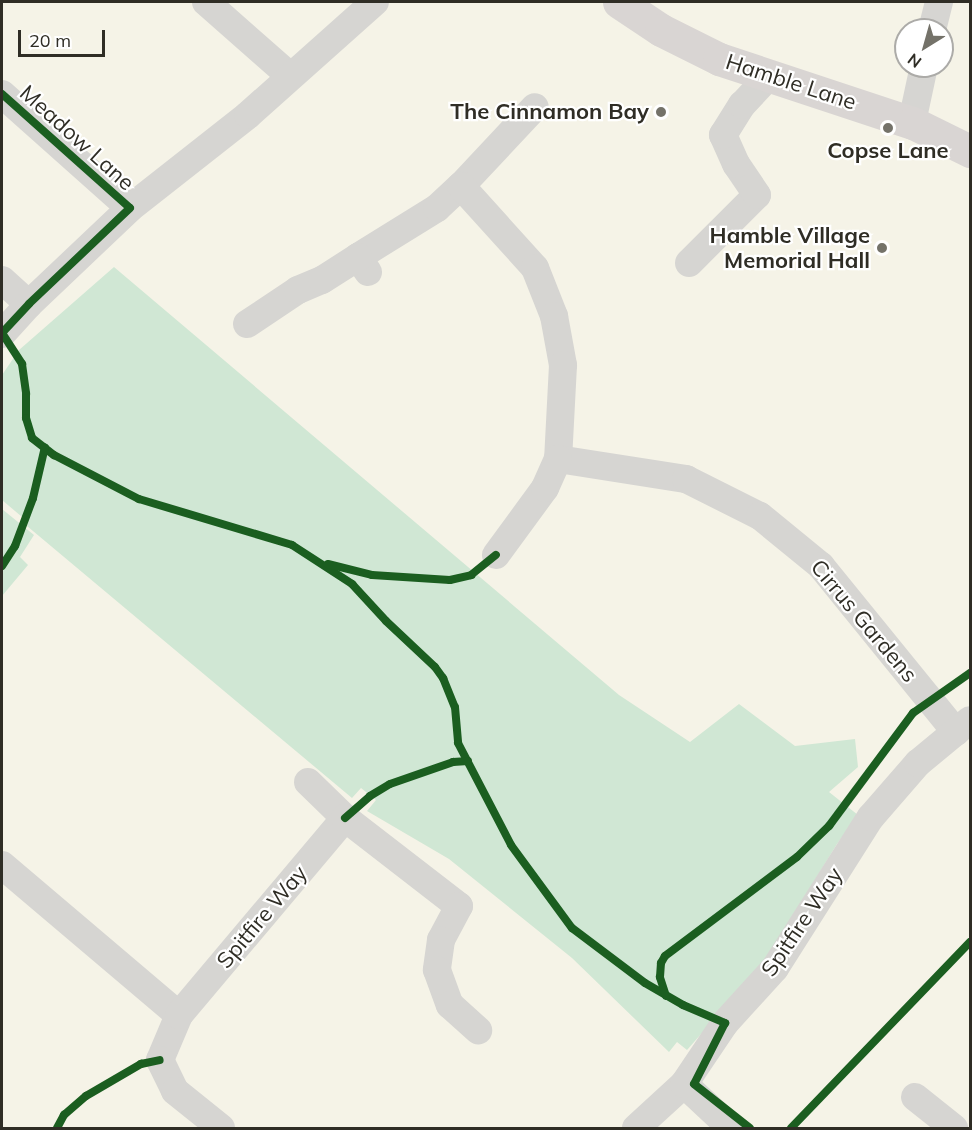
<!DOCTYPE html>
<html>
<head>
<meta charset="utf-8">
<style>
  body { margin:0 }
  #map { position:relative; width:972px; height:1130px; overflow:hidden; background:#f5f3e7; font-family:Mulish,sans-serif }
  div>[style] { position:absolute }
  .green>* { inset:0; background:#d0e7d4 }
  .minor>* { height:28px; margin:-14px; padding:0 14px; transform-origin:14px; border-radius:14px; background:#d6d5d2 }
  .major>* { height:33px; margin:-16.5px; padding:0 16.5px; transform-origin:16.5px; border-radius:16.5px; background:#d9d5d3 }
  .cycleway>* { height:8px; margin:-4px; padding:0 4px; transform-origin:4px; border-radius:4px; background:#1b5e20 }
  .dots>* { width:16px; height:16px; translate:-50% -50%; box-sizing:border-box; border:3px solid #fff; border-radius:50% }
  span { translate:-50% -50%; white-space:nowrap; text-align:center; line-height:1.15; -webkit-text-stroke:4.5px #fff; paint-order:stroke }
  .street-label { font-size:22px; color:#2f2d25 }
  .poi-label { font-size:22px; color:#2f2d25; font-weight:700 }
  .right { translate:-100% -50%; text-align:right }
  .frame { position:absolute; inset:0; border:3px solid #2f2d25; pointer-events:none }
  .north { position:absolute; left:894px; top:18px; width:60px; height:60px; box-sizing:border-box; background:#fff; border:2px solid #acaba8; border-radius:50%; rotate:217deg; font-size:16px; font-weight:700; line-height:24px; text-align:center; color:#2f2d25 }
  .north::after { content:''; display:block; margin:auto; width:21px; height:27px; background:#747269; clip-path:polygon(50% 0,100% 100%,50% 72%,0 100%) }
  .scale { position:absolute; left:18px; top:30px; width:87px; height:27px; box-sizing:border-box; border:3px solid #2f2d25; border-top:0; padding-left:8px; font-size:18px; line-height:21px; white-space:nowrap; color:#2f2d25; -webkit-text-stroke:4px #fff; paint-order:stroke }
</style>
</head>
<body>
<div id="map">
  <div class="green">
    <i style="clip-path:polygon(114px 267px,619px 695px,690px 742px,739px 704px,795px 746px,855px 739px,858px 767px,829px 792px,858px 815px,837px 844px,765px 961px,687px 1050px,677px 1042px,669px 1052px,572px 958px,449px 859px,367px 811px,376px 800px,361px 788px,352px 798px,27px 526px,28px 522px,2px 500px,2px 375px,19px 350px)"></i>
    <i style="clip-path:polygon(2px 509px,34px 535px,20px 557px,28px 565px,2px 596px)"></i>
  </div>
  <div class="minor">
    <i style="left:206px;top:2px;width:112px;rotate:41.4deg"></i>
    <i style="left:932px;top:30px;width:29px;rotate:-76deg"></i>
    <i style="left:2px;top:94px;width:171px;rotate:41.7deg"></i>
    <i style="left:912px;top:122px;width:57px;rotate:-77.9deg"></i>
    <i style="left:461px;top:186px;width:108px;rotate:-46.9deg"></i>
    <i style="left:689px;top:263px;width:96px;rotate:-45deg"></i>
    <i style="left:757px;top:195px;width:37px;rotate:-124deg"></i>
    <i style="left:736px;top:164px;width:32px;rotate:-114deg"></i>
    <i style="left:723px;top:135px;width:36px;rotate:-58deg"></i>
    <i style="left:742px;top:105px;width:40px;rotate:-47deg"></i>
    <i style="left:368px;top:272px;width:18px;rotate:-124deg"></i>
    <i style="left:358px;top:257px;width:93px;rotate:-31.8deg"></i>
    <i style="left:437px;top:208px;width:33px;rotate:-43deg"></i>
    <i style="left:461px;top:186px;width:110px;rotate:47.9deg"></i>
    <i style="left:535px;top:268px;width:52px;rotate:68.4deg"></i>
    <i style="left:554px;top:316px;width:50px;rotate:79.6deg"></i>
    <i style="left:563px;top:365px;width:94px;rotate:93deg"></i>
    <i style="left:558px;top:459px;width:130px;rotate:8.9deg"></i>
    <i style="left:686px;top:479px;width:83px;rotate:26.6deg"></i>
    <i style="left:760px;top:516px;width:79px;rotate:39.3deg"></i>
    <i style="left:821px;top:566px;width:214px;rotate:50.9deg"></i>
    <i style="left:2px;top:280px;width:36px;rotate:42deg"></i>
    <i style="left:247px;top:324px;width:61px;rotate:-33.7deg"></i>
    <i style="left:298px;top:290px;width:26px;rotate:-23deg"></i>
    <i style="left:322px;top:280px;width:43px;rotate:-32.6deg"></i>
    <i style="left:2px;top:334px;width:40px;rotate:-48deg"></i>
    <i style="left:29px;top:304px;width:139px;rotate:-43.5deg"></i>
    <i style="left:130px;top:208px;width:150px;rotate:-38.2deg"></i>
    <i style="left:248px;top:115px;width:170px;rotate:-41.7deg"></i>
    <i style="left:496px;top:555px;width:83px;rotate:-53.8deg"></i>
    <i style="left:545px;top:488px;width:32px;rotate:-66deg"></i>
    <i style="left:308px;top:782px;width:52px;rotate:44.2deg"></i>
    <i style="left:2px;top:865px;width:232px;rotate:40.3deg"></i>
    <i style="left:179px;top:1015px;width:49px;rotate:112.9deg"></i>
    <i style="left:160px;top:1060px;width:34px;rotate:64deg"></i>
    <i style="left:175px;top:1091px;width:59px;rotate:38.8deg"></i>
    <i style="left:179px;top:1015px;width:258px;rotate:-49.9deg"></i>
    <i style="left:345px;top:818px;width:144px;rotate:37.7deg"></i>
    <i style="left:459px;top:906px;width:38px;rotate:118deg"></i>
    <i style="left:441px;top:940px;width:30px;rotate:98deg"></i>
    <i style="left:437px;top:970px;width:37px;rotate:70deg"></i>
    <i style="left:450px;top:1005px;width:38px;rotate:42deg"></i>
    <i style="left:684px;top:1084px;width:64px;rotate:43.1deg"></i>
    <i style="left:915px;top:1097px;width:50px;rotate:38.5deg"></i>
    <i style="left:636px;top:1128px;width:65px;rotate:-42.5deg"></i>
    <i style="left:684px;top:1084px;width:73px;rotate:-56.1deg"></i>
    <i style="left:725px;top:1023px;width:74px;rotate:-47.7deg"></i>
    <i style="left:775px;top:968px;width:179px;rotate:-57.6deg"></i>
    <i style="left:871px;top:817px;width:72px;rotate:-49deg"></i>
    <i style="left:918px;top:763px;width:67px;rotate:-39.6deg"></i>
  </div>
  <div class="major">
    <i style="left:619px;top:2px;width:50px;rotate:33.7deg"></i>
    <i style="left:661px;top:30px;width:65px;rotate:26.6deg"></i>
    <i style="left:719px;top:59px;width:204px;rotate:18.3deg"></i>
    <i style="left:913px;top:123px;width:64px;rotate:26.2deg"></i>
  </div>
  <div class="cycleway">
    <i style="left:2px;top:94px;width:171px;rotate:41.7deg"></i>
    <i style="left:130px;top:208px;width:139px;rotate:136.5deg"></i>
    <i style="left:29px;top:304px;width:40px;rotate:133deg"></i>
    <i style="left:2px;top:333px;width:37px;rotate:57deg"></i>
    <i style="left:22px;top:364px;width:30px;rotate:82deg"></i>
    <i style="left:26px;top:394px;width:24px;rotate:90deg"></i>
    <i style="left:26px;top:418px;width:21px;rotate:73deg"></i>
    <i style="left:32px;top:438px;width:28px;rotate:38deg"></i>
    <i style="left:54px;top:455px;width:96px;rotate:27.4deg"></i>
    <i style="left:139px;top:499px;width:160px;rotate:16.7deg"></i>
    <i style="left:292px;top:545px;width:72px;rotate:33deg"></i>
    <i style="left:352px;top:584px;width:50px;rotate:47.4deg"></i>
    <i style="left:386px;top:621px;width:67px;rotate:43.2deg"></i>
    <i style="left:435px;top:667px;width:14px;rotate:54deg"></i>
    <i style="left:443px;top:678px;width:31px;rotate:68deg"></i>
    <i style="left:455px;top:707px;width:36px;rotate:85deg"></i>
    <i style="left:458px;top:743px;width:115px;rotate:62.5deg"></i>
    <i style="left:511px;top:845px;width:103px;rotate:53.7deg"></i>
    <i style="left:572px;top:928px;width:91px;rotate:37deg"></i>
    <i style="left:645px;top:983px;width:44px;rotate:30.1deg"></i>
    <i style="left:683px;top:1005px;width:46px;rotate:23.2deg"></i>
    <i style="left:725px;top:1023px;width:68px;rotate:116.9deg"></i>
    <i style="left:694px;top:1084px;width:71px;rotate:38.2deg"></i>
    <i style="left:328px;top:564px;width:45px;rotate:14deg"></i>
    <i style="left:372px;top:575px;width:78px;rotate:3.7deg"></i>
    <i style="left:450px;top:580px;width:22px;rotate:-13deg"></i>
    <i style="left:471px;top:575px;width:32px;rotate:-39deg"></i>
    <i style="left:2px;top:566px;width:24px;rotate:-57deg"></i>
    <i style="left:15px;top:546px;width:51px;rotate:-69.4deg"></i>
    <i style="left:33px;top:498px;width:52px;rotate:-76.8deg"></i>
    <i style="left:345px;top:818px;width:33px;rotate:-41deg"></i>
    <i style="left:370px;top:796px;width:23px;rotate:-31deg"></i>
    <i style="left:390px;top:784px;width:67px;rotate:-19.2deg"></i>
    <i style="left:453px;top:762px;width:15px;rotate:-4deg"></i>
    <i style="left:666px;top:996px;width:20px;rotate:-108deg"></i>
    <i style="left:660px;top:977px;width:14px;rotate:-86deg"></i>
    <i style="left:661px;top:963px;width:8px;rotate:-60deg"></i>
    <i style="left:665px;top:956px;width:165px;rotate:-36.9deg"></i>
    <i style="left:797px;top:857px;width:45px;rotate:-44.1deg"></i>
    <i style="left:829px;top:826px;width:141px;rotate:-53.4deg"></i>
    <i style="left:913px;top:713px;width:70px;rotate:-35.1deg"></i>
    <i style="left:57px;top:1128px;width:15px;rotate:-62deg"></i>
    <i style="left:64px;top:1115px;width:29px;rotate:-41deg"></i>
    <i style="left:86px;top:1096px;width:64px;rotate:-30.2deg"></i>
    <i style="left:141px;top:1064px;width:19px;rotate:-12deg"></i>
    <i style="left:791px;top:1128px;width:258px;rotate:-46.1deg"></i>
  </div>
  <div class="dots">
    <i style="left:661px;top:112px;background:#747269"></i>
    <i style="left:888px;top:128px;background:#747269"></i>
    <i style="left:882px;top:248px;background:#747269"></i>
  </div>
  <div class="street-label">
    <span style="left:791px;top:82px;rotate:18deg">Hamble Lane</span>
    <span style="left:77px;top:138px;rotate:42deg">Meadow Lane</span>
    <span style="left:864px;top:621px;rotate:50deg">Cirrus Gardens</span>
    <span style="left:262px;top:917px;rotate:-50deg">Spitfire Way</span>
    <span style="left:802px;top:922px;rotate:-56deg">Spitfire Way</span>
  </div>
  <div class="poi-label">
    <span class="right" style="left:649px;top:112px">The Cinnamon Bay</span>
    <span style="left:888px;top:151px">Copse Lane</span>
    <span class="right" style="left:870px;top:248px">Hamble Village<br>Memorial Hall</span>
  </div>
  <div class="frame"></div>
  <div class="north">N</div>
  <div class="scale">20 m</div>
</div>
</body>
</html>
